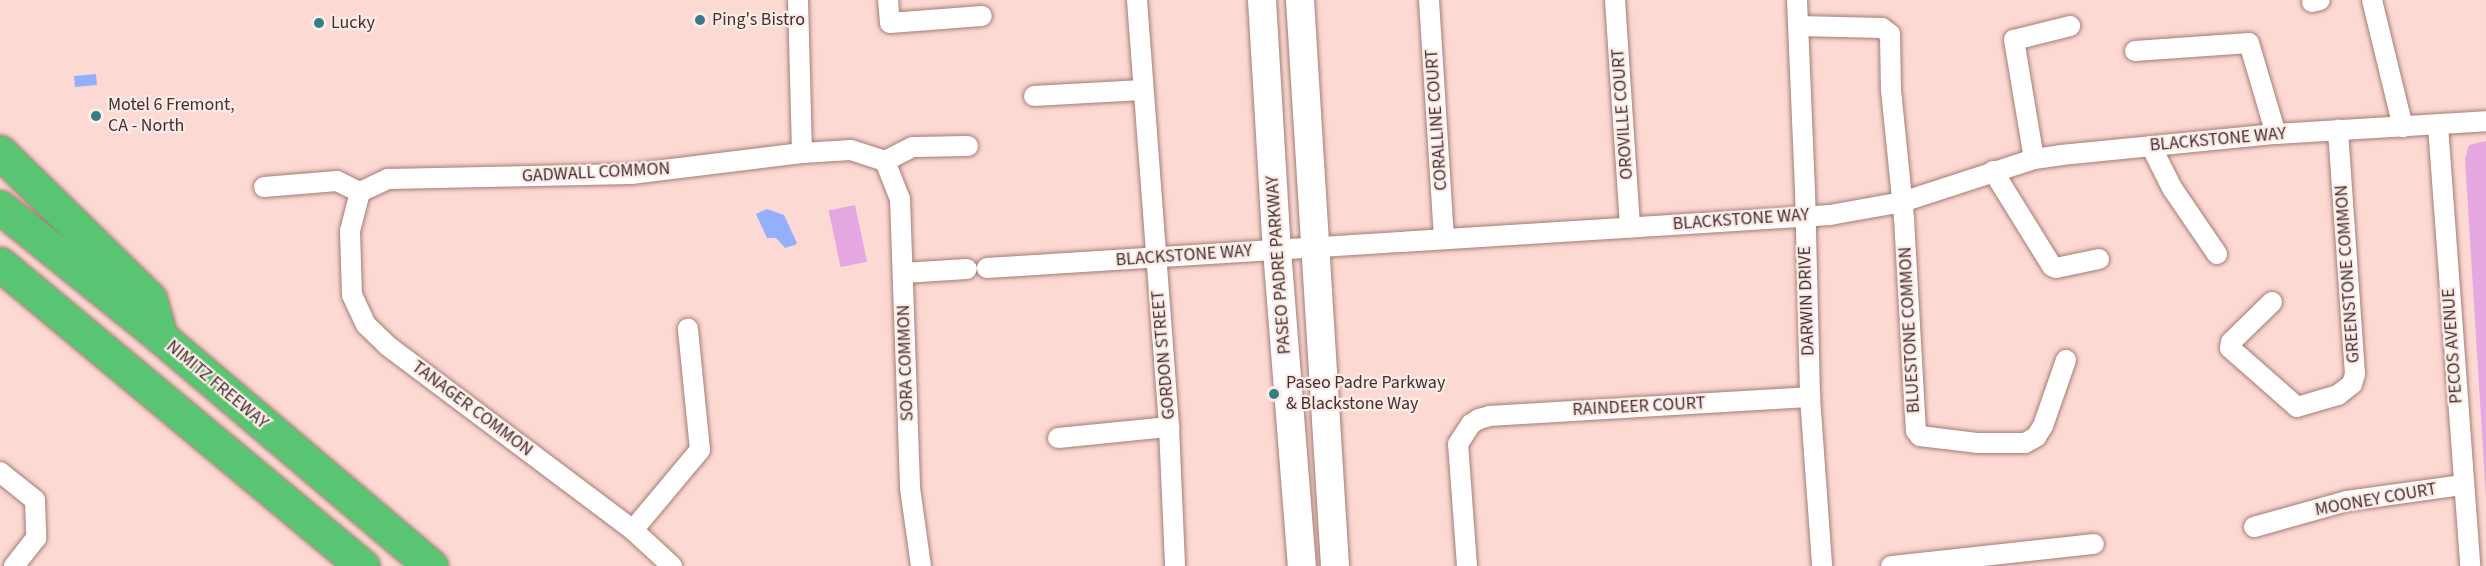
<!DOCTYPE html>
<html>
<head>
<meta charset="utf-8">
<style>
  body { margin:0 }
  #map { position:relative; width:2486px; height:566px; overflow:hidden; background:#fdd9d3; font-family:"Source Sans 3",sans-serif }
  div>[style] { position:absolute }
  .green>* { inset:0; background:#e5a7e0; transform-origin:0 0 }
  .water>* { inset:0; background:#94afff; transform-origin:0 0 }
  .roads { filter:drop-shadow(0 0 2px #a47c75) drop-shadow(0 0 2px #a47c75) }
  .minor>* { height:20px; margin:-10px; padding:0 10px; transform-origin:10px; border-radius:10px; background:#fff }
  .secondary>* { height:28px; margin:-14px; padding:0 14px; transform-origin:14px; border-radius:14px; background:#fff }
  .motorway>* { height:33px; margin:-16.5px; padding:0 16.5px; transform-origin:16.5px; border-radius:16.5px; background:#59c572 }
  .dots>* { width:16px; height:16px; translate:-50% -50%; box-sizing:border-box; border:3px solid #fdebe8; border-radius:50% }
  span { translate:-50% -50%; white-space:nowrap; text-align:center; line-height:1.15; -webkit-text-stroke:4.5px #fdebe8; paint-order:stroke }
  .poi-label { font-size:18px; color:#42302e }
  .left { translate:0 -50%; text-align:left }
  .street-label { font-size:18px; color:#42302e }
</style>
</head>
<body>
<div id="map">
  <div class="green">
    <i style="clip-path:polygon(2486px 141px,2486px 498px,2465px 159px,2469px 145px)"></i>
    <i style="left:855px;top:205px;width:58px;height:27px;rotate:78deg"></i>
  </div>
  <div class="water">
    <i style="left:96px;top:74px;width:11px;height:22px;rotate:85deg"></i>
    <i style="clip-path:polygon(767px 209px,784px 215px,797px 243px,795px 245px,785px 248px,776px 238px,767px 238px,756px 214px)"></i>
  </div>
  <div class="roads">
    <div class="minor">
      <i style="left:798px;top:0;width:153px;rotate:88.5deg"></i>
      <i style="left:888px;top:0;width:23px;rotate:85deg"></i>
      <i style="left:890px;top:23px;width:92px;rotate:-4.4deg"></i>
      <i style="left:1137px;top:0;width:428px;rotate:85.7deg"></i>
      <i style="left:1169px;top:427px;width:139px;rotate:87.5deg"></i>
      <i style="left:1429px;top:0;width:239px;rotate:86.4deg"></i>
      <i style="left:1615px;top:0;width:228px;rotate:86.2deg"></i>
      <i style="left:1797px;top:0;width:190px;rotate:87.6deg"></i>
      <i style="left:1805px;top:190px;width:207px;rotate:88.6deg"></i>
      <i style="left:1810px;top:397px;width:169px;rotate:85.9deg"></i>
      <i style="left:2372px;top:0;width:131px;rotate:76.3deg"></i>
      <i style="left:2312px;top:2px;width:8px;rotate:-14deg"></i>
      <i style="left:1799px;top:26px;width:83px;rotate:1.4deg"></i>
      <i style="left:1882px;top:28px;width:10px;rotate:37deg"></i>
      <i style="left:1890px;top:34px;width:56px;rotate:89deg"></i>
      <i style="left:1891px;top:90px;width:129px;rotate:84.2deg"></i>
      <i style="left:1904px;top:218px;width:213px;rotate:86.8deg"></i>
      <i style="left:1916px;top:431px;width:6px;rotate:51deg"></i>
      <i style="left:1920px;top:436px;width:57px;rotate:7deg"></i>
      <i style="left:1977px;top:443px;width:48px"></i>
      <i style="left:2025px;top:443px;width:13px;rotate:-29deg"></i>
      <i style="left:2036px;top:437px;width:13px;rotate:-58deg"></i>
      <i style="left:2043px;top:426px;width:70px;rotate:-70.8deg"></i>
      <i style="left:2135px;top:51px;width:114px;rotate:-4deg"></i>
      <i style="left:2249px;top:43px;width:95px;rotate:73.5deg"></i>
      <i style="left:1034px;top:96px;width:108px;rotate:-3.2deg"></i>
      <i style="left:2438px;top:126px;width:441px;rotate:85.8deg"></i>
      <i style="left:2151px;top:146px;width:47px;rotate:63.4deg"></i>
      <i style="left:2172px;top:188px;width:80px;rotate:55.7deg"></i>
      <i style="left:2034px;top:159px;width:121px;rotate:-99.5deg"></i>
      <i style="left:2014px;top:40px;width:58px;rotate:-14deg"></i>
      <i style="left:885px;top:161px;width:41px;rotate:68.5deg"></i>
      <i style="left:900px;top:199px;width:289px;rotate:88deg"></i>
      <i style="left:910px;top:488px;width:79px;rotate:82deg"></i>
      <i style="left:885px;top:161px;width:31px;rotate:-27deg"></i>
      <i style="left:913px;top:147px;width:55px;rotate:-1deg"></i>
      <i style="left:1993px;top:171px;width:112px;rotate:58.2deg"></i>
      <i style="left:2052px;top:266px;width:4px;rotate:27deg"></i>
      <i style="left:2056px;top:268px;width:44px;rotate:-11.8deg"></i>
      <i style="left:264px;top:187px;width:73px;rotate:-4.7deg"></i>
      <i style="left:337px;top:181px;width:25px;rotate:26deg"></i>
      <i style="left:987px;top:268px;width:845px;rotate:-3.6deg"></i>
      <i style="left:1830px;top:215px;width:73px;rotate:-10.2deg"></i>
      <i style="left:1902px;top:202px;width:139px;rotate:-18deg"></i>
      <i style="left:2034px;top:159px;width:27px;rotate:-8deg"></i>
      <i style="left:2061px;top:155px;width:216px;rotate:-5.6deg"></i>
      <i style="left:2276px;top:134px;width:210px;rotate:-3.5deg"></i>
      <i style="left:903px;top:273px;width:64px;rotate:-3.6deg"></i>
      <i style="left:2272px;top:302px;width:57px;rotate:135.7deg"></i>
      <i style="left:2231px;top:342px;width:6px;rotate:99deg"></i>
      <i style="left:2230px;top:348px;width:89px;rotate:41.4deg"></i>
      <i style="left:2297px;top:407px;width:43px;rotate:-16.3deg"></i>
      <i style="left:2338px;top:395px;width:18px;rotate:-38deg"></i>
      <i style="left:2352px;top:384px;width:10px;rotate:-73deg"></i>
      <i style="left:2355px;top:374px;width:245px;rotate:-94deg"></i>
      <i style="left:1058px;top:438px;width:112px;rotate:-5.7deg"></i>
      <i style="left:0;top:472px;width:45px;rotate:38.7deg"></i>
      <i style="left:35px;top:500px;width:38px;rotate:88deg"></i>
      <i style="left:36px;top:538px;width:36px;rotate:128deg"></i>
      <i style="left:2254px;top:527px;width:97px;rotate:-15.6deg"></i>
      <i style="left:2347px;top:501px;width:117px;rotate:-7.9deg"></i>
      <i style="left:633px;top:530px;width:104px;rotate:-50.1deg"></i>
      <i style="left:700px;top:450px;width:122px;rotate:-95.7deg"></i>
      <i style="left:672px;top:566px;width:53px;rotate:-137.3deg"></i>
      <i style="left:633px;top:530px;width:306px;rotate:-143.1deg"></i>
      <i style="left:388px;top:346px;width:30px;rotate:-136deg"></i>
      <i style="left:366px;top:325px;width:33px;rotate:-115deg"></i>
      <i style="left:352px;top:295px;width:64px;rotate:-91.8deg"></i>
      <i style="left:350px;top:231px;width:40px;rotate:-75.6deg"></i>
      <i style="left:360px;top:192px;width:31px;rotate:-25deg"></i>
      <i style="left:388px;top:179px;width:243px;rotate:-1.2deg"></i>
      <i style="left:631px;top:174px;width:172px;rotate:-7deg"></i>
      <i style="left:802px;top:153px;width:49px;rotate:-3.5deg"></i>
      <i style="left:851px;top:150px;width:36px;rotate:18deg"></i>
      <i style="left:1467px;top:566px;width:122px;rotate:-94.2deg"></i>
      <i style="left:1458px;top:444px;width:24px;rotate:-57deg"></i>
      <i style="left:1471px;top:424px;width:9px;rotate:-32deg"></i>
      <i style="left:1479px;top:419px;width:11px;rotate:-15deg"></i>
      <i style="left:1490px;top:416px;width:321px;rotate:-3.4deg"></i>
      <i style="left:1891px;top:566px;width:204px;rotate:-6.2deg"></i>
    </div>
    <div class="secondary">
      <i style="left:1262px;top:0;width:250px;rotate:86.6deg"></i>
      <i style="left:1277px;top:250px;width:317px;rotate:85.5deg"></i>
      <i style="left:1300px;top:0;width:567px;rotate:86.46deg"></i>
    </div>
    <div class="motorway">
      <i style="left:0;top:152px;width:210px;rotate:44.4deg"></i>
      <i style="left:150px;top:299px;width:40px;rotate:74deg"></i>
      <i style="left:0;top:207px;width:207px;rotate:38.9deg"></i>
      <i style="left:161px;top:337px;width:354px;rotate:40.3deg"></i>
      <i style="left:0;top:264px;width:472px;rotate:39.8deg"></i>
    </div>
  </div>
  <div class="dots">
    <i style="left:700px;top:20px;background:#367d88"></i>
    <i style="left:319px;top:23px;background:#367d88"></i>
    <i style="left:96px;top:116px;background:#367d88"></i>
    <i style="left:1274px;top:394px;background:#367d88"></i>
  </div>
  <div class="poi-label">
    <span class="left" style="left:712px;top:20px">Ping's Bistro</span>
    <span class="left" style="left:331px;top:23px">Lucky</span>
    <span class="left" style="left:108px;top:116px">Motel 6 Fremont,<br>CA - North</span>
    <span class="left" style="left:1286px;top:394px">Paseo Padre Parkway<br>&amp; Blackstone Way</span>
  </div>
  <div class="street-label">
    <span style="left:1623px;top:114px;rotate:-94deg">OROVILLE COURT</span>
    <span style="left:1437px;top:120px;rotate:-94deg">CORALLINE COURT</span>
    <span style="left:2218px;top:140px;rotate:-5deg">BLACKSTONE WAY</span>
    <span style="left:596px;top:173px;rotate:-3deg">GADWALL COMMON</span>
    <span style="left:1741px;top:220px;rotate:-4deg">BLACKSTONE WAY</span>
    <span style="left:1184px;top:256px;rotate:-4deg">BLACKSTONE WAY</span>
    <span style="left:1279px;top:265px;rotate:-94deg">PASEO PADRE PARKWAY</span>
    <span style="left:2348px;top:274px;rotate:-94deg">GREENSTONE COMMON</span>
    <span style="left:1807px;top:301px;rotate:-92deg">DARWIN DRIVE</span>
    <span style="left:1910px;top:330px;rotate:-93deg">BLUESTONE COMMON</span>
    <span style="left:2453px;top:346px;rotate:-94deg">PECOS AVENUE</span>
    <span style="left:1164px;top:355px;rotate:-95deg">GORDON STREET</span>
    <span style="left:906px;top:363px;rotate:-92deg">SORA COMMON</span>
    <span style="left:217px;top:385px;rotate:40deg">NIMITZ FREEWAY</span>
    <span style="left:1639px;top:407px;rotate:-3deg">RAINDEER COURT</span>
    <span style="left:472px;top:409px;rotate:37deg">TANAGER COMMON</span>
    <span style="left:2376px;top:500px;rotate:-10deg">MOONEY COURT</span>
  </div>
</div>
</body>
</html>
